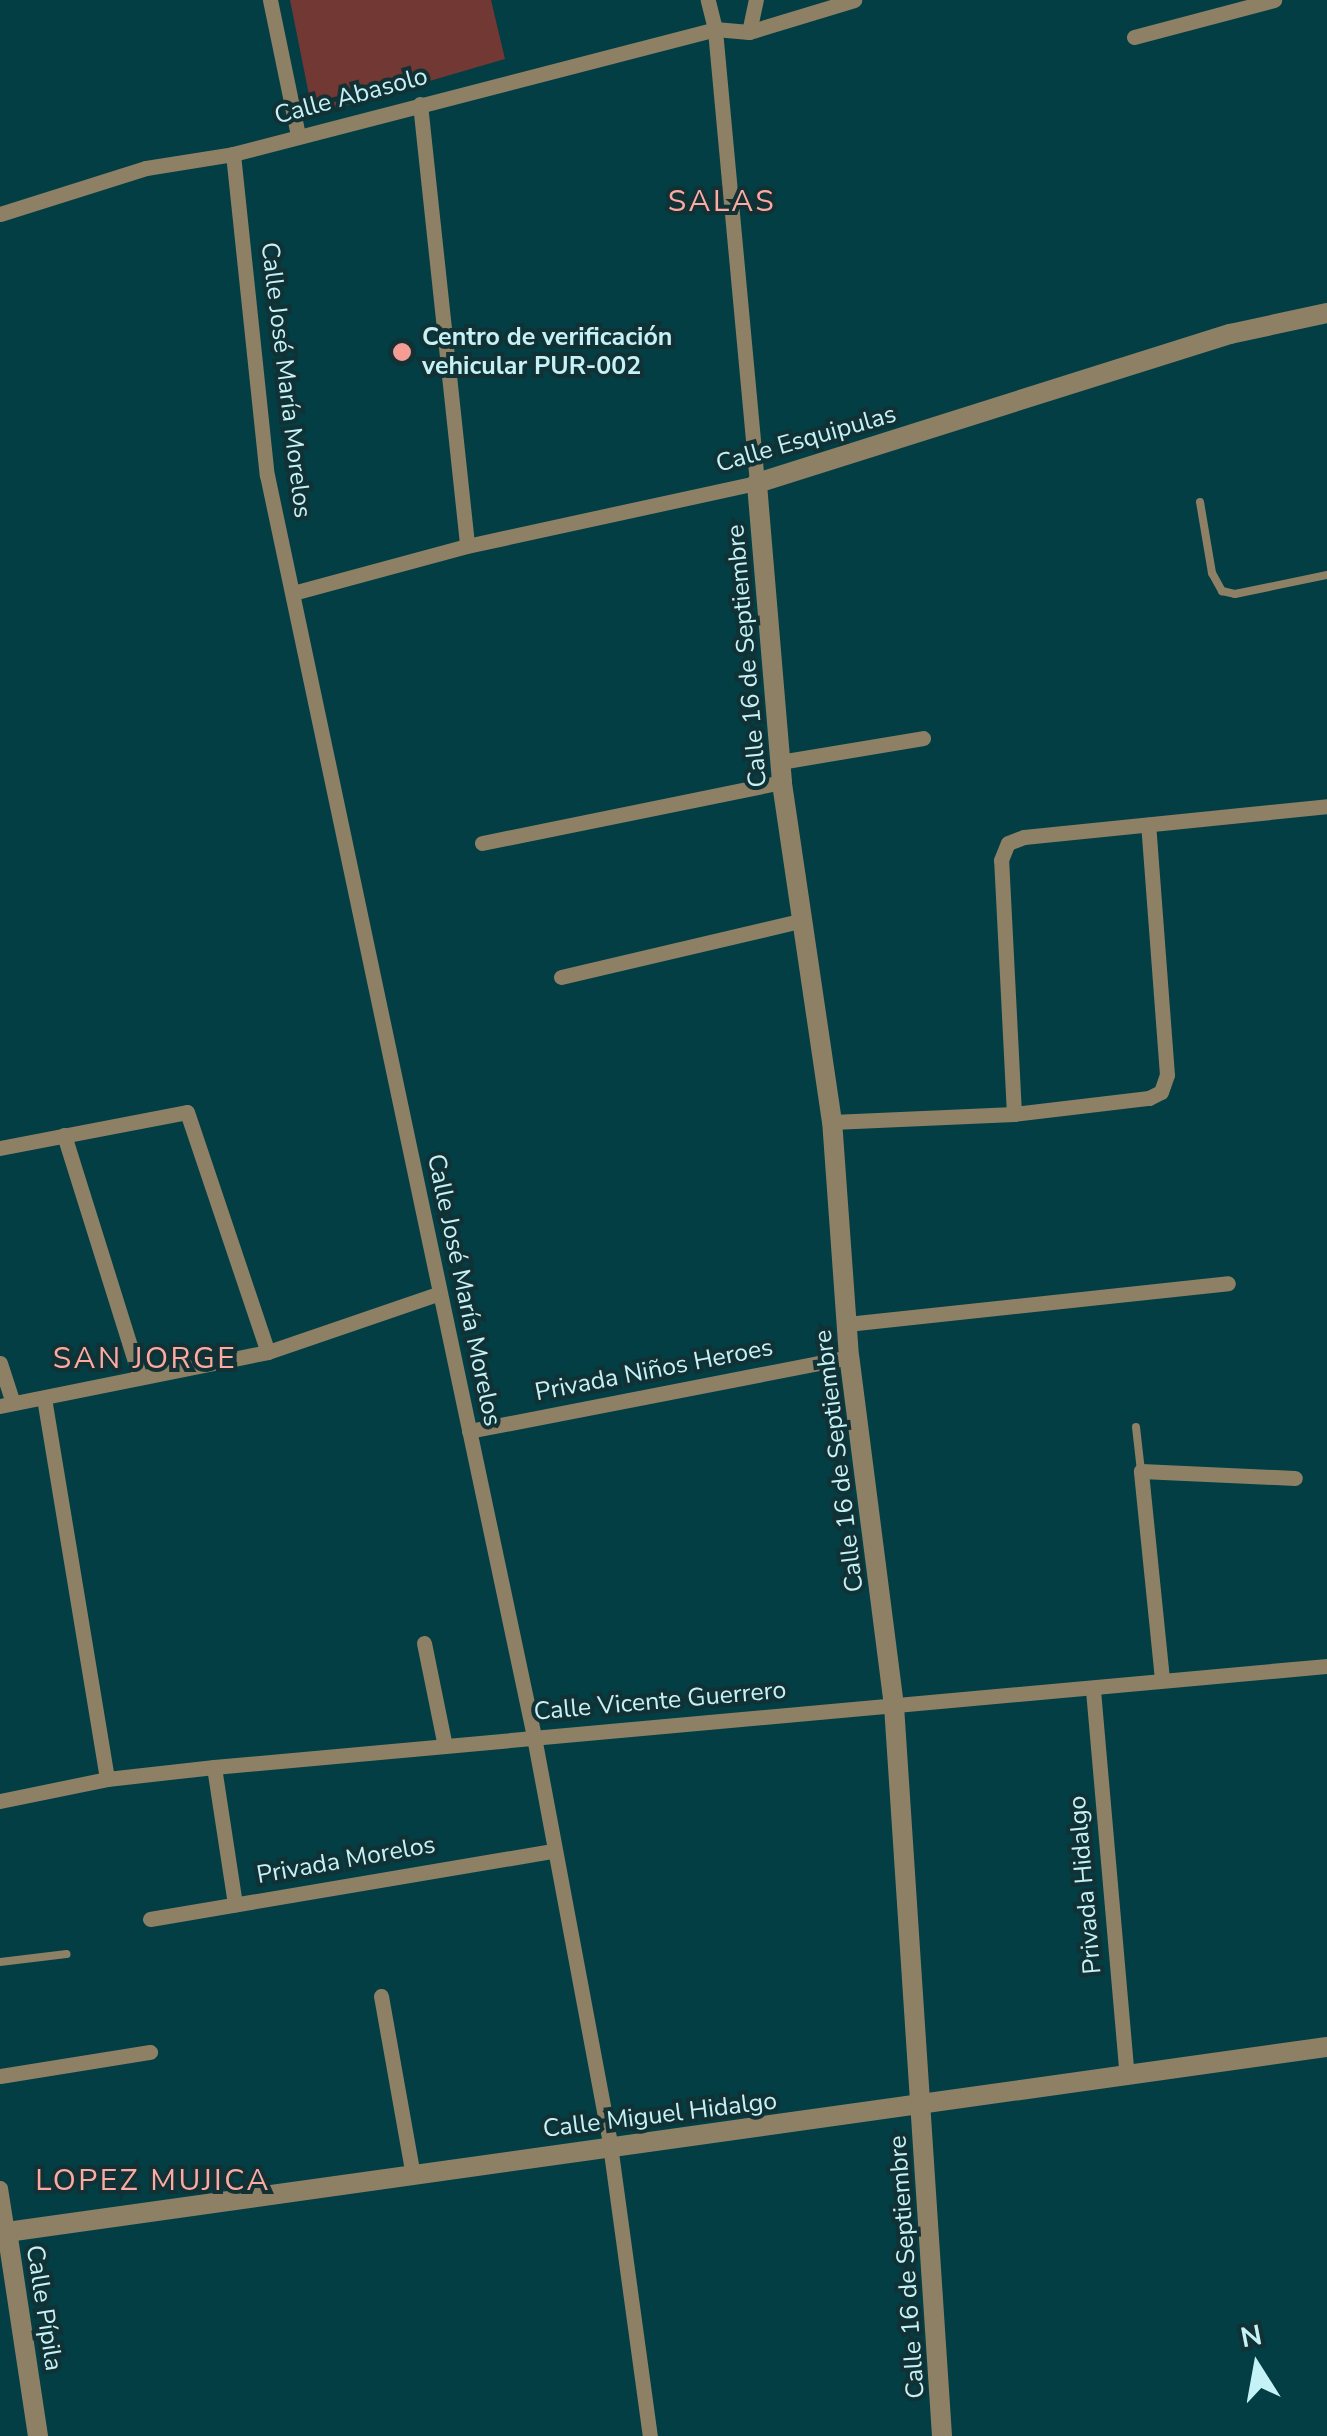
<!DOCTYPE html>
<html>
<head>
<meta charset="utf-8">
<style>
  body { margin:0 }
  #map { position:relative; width:1327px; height:2436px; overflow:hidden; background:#023e44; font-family:"Nunito Sans",sans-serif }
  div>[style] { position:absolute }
  .green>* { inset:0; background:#723834 }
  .service>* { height:8px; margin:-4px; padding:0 4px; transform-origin:4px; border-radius:4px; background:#8d8065 }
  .minor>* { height:15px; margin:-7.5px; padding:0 7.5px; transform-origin:7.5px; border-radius:7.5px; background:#8d8065 }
  .tertiary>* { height:20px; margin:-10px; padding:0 10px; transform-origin:10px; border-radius:10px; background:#8d8065 }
  .dots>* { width:28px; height:28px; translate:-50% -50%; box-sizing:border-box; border:5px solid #123135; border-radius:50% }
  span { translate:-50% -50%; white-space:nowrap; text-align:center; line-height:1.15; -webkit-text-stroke:8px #123135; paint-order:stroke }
  .street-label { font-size:25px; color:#c5f2f7 }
  .poi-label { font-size:25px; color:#c5f2f7; font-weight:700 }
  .left { translate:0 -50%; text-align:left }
  .quarter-label { font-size:30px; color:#fdaaa2; letter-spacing:2.5px }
  .north { position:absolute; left:1207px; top:2316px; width:100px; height:100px; -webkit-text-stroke:8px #123135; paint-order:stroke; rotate:349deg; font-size:28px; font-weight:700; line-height:40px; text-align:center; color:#c5f2f7 }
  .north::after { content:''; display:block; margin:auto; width:35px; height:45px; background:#c5f2f7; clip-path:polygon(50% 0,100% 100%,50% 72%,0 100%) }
</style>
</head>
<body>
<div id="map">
  <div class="green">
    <i style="clip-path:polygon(290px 0,491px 0,505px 59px,313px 115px)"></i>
  </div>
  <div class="service">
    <i style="left:1200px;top:502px;width:72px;rotate:80.4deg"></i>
    <i style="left:1212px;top:573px;width:21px;rotate:61deg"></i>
    <i style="left:1222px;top:591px;width:13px;rotate:13deg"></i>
    <i style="left:1235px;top:594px;width:94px;rotate:-11.7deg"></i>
    <i style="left:1136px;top:1427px;width:44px;rotate:83.5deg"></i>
    <i style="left:0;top:1962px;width:67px;rotate:-6.8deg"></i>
  </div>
  <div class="minor">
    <i style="left:270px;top:0;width:138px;rotate:78.3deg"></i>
    <i style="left:749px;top:32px;width:33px;rotate:-78deg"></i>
    <i style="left:1134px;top:37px;width:145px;rotate:-14.8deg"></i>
    <i style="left:420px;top:104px;width:444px;rotate:83.9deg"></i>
    <i style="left:233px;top:154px;width:323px;rotate:84deg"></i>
    <i style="left:267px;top:475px;width:1290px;rotate:78.05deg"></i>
    <i style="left:534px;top:1737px;width:415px;rotate:79.4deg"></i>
    <i style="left:610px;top:2145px;width:294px;rotate:82.2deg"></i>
    <i style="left:0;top:214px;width:153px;rotate:-17.5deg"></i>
    <i style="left:146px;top:168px;width:88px;rotate:-9.1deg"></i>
    <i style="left:233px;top:154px;width:498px;rotate:-14.5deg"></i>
    <i style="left:715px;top:29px;width:34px;rotate:5deg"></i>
    <i style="left:749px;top:32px;width:110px;rotate:-16.9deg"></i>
    <i style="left:293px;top:593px;width:180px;rotate:-15.1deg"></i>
    <i style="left:467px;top:546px;width:297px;rotate:-12.3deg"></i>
    <i style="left:757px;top:483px;width:456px;rotate:-95.3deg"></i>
    <i style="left:715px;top:29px;width:30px;rotate:-104deg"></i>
    <i style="left:780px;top:762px;width:145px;rotate:-9.5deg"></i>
    <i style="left:482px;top:843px;width:306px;rotate:-11.5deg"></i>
    <i style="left:561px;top:977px;width:245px;rotate:-13.2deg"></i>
    <i style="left:1014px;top:1114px;width:254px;rotate:-92.9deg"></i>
    <i style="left:1001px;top:860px;width:18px;rotate:-68deg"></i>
    <i style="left:1008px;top:843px;width:17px;rotate:-21deg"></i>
    <i style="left:1024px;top:837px;width:305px;rotate:-5.8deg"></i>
    <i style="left:832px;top:1122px;width:182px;rotate:-2.5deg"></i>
    <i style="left:1014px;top:1114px;width:136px;rotate:-6.8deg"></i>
    <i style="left:1149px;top:1098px;width:13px;rotate:-27deg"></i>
    <i style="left:1161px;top:1092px;width:18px;rotate:-71deg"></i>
    <i style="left:1167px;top:1075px;width:251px;rotate:-94.3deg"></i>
    <i style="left:64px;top:1135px;width:254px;rotate:72.6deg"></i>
    <i style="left:0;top:1148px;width:190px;rotate:-10.9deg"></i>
    <i style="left:187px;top:1112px;width:253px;rotate:71.4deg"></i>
    <i style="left:847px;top:1324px;width:383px;rotate:-6.1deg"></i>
    <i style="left:0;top:1363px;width:42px;rotate:72deg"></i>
    <i style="left:44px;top:1398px;width:386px;rotate:80.6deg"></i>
    <i style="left:0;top:1406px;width:273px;rotate:-11.4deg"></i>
    <i style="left:268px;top:1352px;width:179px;rotate:-18.9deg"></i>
    <i style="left:469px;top:1431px;width:387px;rotate:-11deg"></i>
    <i style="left:424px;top:1643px;width:105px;rotate:78.5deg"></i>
    <i style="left:1162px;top:1679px;width:209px;rotate:-95.8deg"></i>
    <i style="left:1141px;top:1471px;width:154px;rotate:2.6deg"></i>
    <i style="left:1093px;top:1690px;width:388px;rotate:85deg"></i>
    <i style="left:214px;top:1767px;width:139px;rotate:81.3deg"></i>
    <i style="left:0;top:1801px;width:109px;rotate:-11.6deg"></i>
    <i style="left:107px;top:1779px;width:108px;rotate:-6.4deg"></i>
    <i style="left:214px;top:1767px;width:1118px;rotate:-5.19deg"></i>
    <i style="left:150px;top:1919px;width:407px;rotate:-9.6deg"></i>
    <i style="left:381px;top:1996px;width:182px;rotate:79.9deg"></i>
    <i style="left:0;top:2076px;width:152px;rotate:-9.1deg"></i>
    <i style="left:0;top:2188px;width:45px;rotate:81deg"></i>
  </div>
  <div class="tertiary">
    <i style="left:38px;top:2436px;width:206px;rotate:-98.6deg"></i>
    <i style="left:7px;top:2232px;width:1333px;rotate:-7.98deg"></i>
    <i style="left:942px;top:2436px;width:732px;rotate:-93.76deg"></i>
    <i style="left:894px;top:1706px;width:352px;rotate:-97.3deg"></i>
    <i style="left:849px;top:1357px;width:236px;rotate:-94.1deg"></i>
    <i style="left:832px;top:1122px;width:344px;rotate:-98.4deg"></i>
    <i style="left:782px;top:782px;width:300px;rotate:-94.8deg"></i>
    <i style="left:757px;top:483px;width:496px;rotate:-17.5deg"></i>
    <i style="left:1230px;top:334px;width:99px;rotate:-12.2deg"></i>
  </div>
  <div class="dots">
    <i style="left:402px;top:352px;background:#f59c94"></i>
  </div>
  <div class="street-label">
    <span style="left:351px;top:96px;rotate:-15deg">Calle Abasolo</span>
    <span style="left:286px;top:380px;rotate:83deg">Calle José María Morelos</span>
    <span style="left:806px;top:439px;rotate:-16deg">Calle Esquipulas</span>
    <span style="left:747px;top:656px;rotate:-95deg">Calle 16 de Septiembre</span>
    <span style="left:464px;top:1290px;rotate:78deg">Calle José María Morelos</span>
    <span style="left:654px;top:1370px;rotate:-11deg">Privada Niños Heroes</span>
    <span style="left:839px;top:1461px;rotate:-97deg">Calle 16 de Septiembre</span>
    <span style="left:660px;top:1701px;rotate:-5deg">Calle Vicente Guerrero</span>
    <span style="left:346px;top:1860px;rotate:-10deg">Privada Morelos</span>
    <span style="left:1085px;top:1885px;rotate:-95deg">Privada Hidalgo</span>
    <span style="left:660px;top:2115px;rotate:-7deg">Calle Miguel Hidalgo</span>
    <span style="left:907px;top:2267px;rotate:-94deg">Calle 16 de Septiembre</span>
    <span style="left:44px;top:2308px;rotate:81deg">Calle Pípila</span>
  </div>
  <div class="poi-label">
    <span class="left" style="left:422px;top:352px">Centro de verificación<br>vehicular PUR-002</span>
  </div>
  <div class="quarter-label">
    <span style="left:722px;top:202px">SALAS</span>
    <span style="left:145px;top:1359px">SAN JORGE</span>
    <span style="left:153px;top:2181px">LOPEZ MUJICA</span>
  </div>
  <div class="north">N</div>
</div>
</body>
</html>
